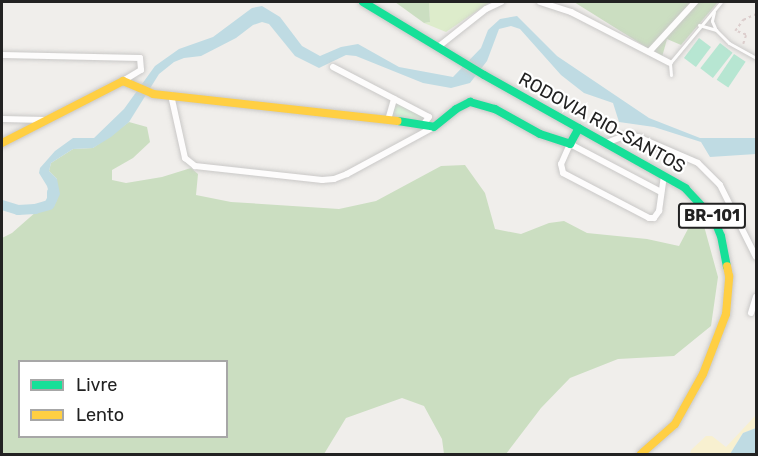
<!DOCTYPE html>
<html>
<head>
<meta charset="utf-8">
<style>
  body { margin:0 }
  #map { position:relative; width:758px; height:456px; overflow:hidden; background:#f0eeeb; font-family:Rubik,sans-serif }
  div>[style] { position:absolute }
  .grass>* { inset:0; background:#ddeccb }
  .forest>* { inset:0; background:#cbdec1 }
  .sand>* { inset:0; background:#f8f0d0 }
  .park>* { inset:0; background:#daf5da }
  .pitch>* { inset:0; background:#b7e6d2; transform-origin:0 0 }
  .water>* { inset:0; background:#bfdbe3 }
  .river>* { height:10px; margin:-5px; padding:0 5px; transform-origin:5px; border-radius:5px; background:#bfdbe3 }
  .path>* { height:1.5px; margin-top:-0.75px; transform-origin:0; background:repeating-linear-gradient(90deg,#dccecd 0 3px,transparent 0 6px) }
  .roads { filter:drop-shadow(0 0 2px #c9c8c7) drop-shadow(0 0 2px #c9c8c7) }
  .lane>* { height:3px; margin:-1.5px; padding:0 1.5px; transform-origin:1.5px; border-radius:1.5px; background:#fdfcfc }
  .street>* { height:6px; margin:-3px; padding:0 3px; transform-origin:3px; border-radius:3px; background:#fdfcfc }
  .fast>* { height:8px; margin:-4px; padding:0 4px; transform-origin:4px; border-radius:4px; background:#16e098 }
  .slow>* { height:8px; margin:-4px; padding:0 4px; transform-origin:4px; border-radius:4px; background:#ffcf43 }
  span { translate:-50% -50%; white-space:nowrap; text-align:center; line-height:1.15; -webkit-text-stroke:4.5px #fff; paint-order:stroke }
  .shield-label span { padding:2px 4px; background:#fff; border:2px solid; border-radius:4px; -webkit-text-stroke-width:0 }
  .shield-label { font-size:16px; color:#222; font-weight:700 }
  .street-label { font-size:18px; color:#222 }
  .frame { position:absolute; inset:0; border:3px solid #222; pointer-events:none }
  .legend { position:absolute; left:18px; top:360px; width:210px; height:78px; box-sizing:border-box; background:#fff; border:2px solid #a7a7a7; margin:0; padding:8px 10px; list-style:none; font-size:18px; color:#222 }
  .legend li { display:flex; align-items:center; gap:12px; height:30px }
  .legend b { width:30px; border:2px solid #a7a7a7 }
</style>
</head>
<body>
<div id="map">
  <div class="grass">
    <i style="clip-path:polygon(429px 2px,490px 2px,446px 32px,424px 23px,430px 22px)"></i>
  </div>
  <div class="forest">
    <i style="clip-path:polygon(395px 2px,429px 2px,430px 22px,424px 23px)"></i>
    <i style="clip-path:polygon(574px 2px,718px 2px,681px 45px,667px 39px,662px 57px)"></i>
    <i style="clip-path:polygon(evenodd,129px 122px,147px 127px,150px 142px,133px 158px,112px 170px,112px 180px,126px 183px,162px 177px,191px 168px,198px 174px,196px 195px,231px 202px,339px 209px,376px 201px,441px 166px,465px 165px,485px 193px,495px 229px,521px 234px,549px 223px,564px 221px,587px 233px,647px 239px,679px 246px,689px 227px,704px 226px,718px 277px,711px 326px,674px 356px,618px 359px,570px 378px,541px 408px,506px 454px,444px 454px,442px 439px,424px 406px,402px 398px,346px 418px,324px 454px,2px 454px,2px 238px,12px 233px,37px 211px,54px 206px,57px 179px,49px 171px,51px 163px,73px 149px,93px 148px,129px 122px,20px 362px,226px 362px,226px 436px,20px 436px,20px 362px)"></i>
  </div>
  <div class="sand">
    <i style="clip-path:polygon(756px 415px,756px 428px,743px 433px,730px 454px,690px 454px,691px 450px,706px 436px,712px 436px,726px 447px)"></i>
  </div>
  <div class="park">
    <i style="clip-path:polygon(395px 101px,427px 117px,423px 123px,390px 118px)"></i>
  </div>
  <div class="pitch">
    <i style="left:699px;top:38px;width:15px;height:25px;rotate:37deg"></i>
    <i style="left:720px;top:43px;width:16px;height:32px;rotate:38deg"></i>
    <i style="left:734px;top:54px;width:14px;height:31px;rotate:34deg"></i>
  </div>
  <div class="water">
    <i style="clip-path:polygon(262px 6px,280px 17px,302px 46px,320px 56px,341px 47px,358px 44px,399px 67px,453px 77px,481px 48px,488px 30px,500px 19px,517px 16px,557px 56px,649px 118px,700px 138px,756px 138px,756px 154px,710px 157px,701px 142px,654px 127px,619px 122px,613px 103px,584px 93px,561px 75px,520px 29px,511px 26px,499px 29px,487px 61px,470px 83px,451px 88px,423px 83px,356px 56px,346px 55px,319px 68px,295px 56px,269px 24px,262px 22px,253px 25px,236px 38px,201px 56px,184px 58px,174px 62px,159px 74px,129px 122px,111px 137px,93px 148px,73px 149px,51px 163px,49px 171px,57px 179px,60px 194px,54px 207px,49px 205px,50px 196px,47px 186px,39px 173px,40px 168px,55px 151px,73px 138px,94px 138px,124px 109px,155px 66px,179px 49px,213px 37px,252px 8px)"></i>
    <i style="clip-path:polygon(756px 428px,756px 454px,730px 454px,743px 433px)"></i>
  </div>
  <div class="river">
    <i style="left:2px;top:205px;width:17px;rotate:17deg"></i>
    <i style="left:18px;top:210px;width:17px;rotate:-3deg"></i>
    <i style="left:35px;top:209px;width:15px;rotate:-16deg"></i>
    <i style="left:49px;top:205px;width:7px;rotate:-63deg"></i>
    <i style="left:52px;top:199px;width:7px;rotate:-90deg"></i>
  </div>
  <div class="path">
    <i style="left:743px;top:44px;width:9px;rotate:-72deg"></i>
    <i style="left:746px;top:35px;width:12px;rotate:-160deg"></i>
    <i style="left:735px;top:31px;width:14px;rotate:-54deg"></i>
    <i style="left:743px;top:20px;width:14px;rotate:-25deg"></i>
  </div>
  <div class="roads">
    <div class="lane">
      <i style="left:714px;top:12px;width:9px;rotate:103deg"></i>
      <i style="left:712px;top:21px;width:8px;rotate:67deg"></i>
      <i style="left:699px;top:25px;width:18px;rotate:16deg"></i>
      <i style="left:716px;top:30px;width:18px;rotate:45deg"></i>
      <i style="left:729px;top:43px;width:31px;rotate:29deg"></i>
      <i style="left:671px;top:75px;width:12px;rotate:-95deg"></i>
      <i style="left:670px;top:63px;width:80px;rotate:-50.1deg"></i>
    </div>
    <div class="street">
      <i style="left:540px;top:2px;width:33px;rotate:18deg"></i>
      <i style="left:571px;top:12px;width:111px;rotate:27.3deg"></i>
      <i style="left:438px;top:47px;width:61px;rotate:-38.4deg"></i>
      <i style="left:486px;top:9px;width:17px;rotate:-25deg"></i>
      <i style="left:650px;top:51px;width:67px;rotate:-47.4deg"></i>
      <i style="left:2px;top:55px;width:138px;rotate:1.2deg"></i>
      <i style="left:140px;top:58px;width:12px;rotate:85deg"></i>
      <i style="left:141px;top:70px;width:21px;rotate:149deg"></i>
      <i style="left:333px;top:67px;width:108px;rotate:27.5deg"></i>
      <i style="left:429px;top:117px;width:10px;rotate:127deg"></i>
      <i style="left:171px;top:95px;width:65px;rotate:77.5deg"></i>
      <i style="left:185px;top:158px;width:13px;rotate:39deg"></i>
      <i style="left:195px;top:166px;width:128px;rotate:6.3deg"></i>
      <i style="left:322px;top:180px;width:12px;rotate:-5deg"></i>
      <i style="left:334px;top:179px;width:14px;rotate:-21deg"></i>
      <i style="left:347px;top:174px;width:99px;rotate:-28.4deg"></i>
      <i style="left:2px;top:119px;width:44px;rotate:1.3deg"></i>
      <i style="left:388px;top:120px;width:22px;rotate:-74deg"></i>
      <i style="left:606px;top:143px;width:19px;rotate:-21deg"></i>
      <i style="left:624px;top:136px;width:14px;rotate:4deg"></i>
      <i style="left:638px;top:137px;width:65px;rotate:23.4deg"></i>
      <i style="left:698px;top:163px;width:31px;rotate:45deg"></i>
      <i style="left:720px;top:185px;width:80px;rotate:63.4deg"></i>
      <i style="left:661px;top:192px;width:103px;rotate:-152.2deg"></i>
      <i style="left:570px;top:144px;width:22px;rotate:114deg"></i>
      <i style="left:561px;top:164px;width:9px;rotate:77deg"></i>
      <i style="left:563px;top:173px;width:97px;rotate:27.6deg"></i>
      <i style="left:649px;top:218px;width:5px"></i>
      <i style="left:654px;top:218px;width:9px;rotate:-54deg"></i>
      <i style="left:659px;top:211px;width:36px;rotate:-82deg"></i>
      <i style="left:751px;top:313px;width:17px;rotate:-73deg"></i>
    </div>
    <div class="fast">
      <i style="left:363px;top:2px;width:141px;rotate:31.1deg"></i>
      <i style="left:484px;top:75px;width:231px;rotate:29.3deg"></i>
      <i style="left:685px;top:188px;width:42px;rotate:46.9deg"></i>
      <i style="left:714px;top:219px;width:18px;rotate:68deg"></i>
      <i style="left:721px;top:236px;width:31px;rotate:79deg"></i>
      <i style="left:398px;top:121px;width:36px;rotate:9deg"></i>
      <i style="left:434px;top:127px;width:28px;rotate:-39deg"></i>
      <i style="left:456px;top:109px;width:16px;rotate:-27deg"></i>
      <i style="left:470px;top:102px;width:26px;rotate:16deg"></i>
      <i style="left:495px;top:109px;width:51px;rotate:29.1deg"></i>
      <i style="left:540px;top:134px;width:32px;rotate:18deg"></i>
      <i style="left:570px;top:144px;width:18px;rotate:-61deg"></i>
    </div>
    <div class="slow">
      <i style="left:2px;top:143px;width:136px;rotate:-27.1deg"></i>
      <i style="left:123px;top:81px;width:33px;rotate:23deg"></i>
      <i style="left:153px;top:94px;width:246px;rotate:6.3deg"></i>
      <i style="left:641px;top:454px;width:45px;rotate:-41.4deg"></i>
      <i style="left:675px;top:424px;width:57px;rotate:-60.8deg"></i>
      <i style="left:703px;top:374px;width:64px;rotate:-69deg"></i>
      <i style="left:726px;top:314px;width:38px;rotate:-85deg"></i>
      <i style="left:729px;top:276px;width:10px;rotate:-101deg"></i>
    </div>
  </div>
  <div class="shield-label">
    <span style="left:712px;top:216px">BR-101</span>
  </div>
  <div class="street-label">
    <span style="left:602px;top:123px;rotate:29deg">RODOVIA RIO-SANTOS</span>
  </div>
  <div class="frame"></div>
  <ul class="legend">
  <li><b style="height:8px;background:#16e098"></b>Livre</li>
  <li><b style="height:8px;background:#ffcf43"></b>Lento</li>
  </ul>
</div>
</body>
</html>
